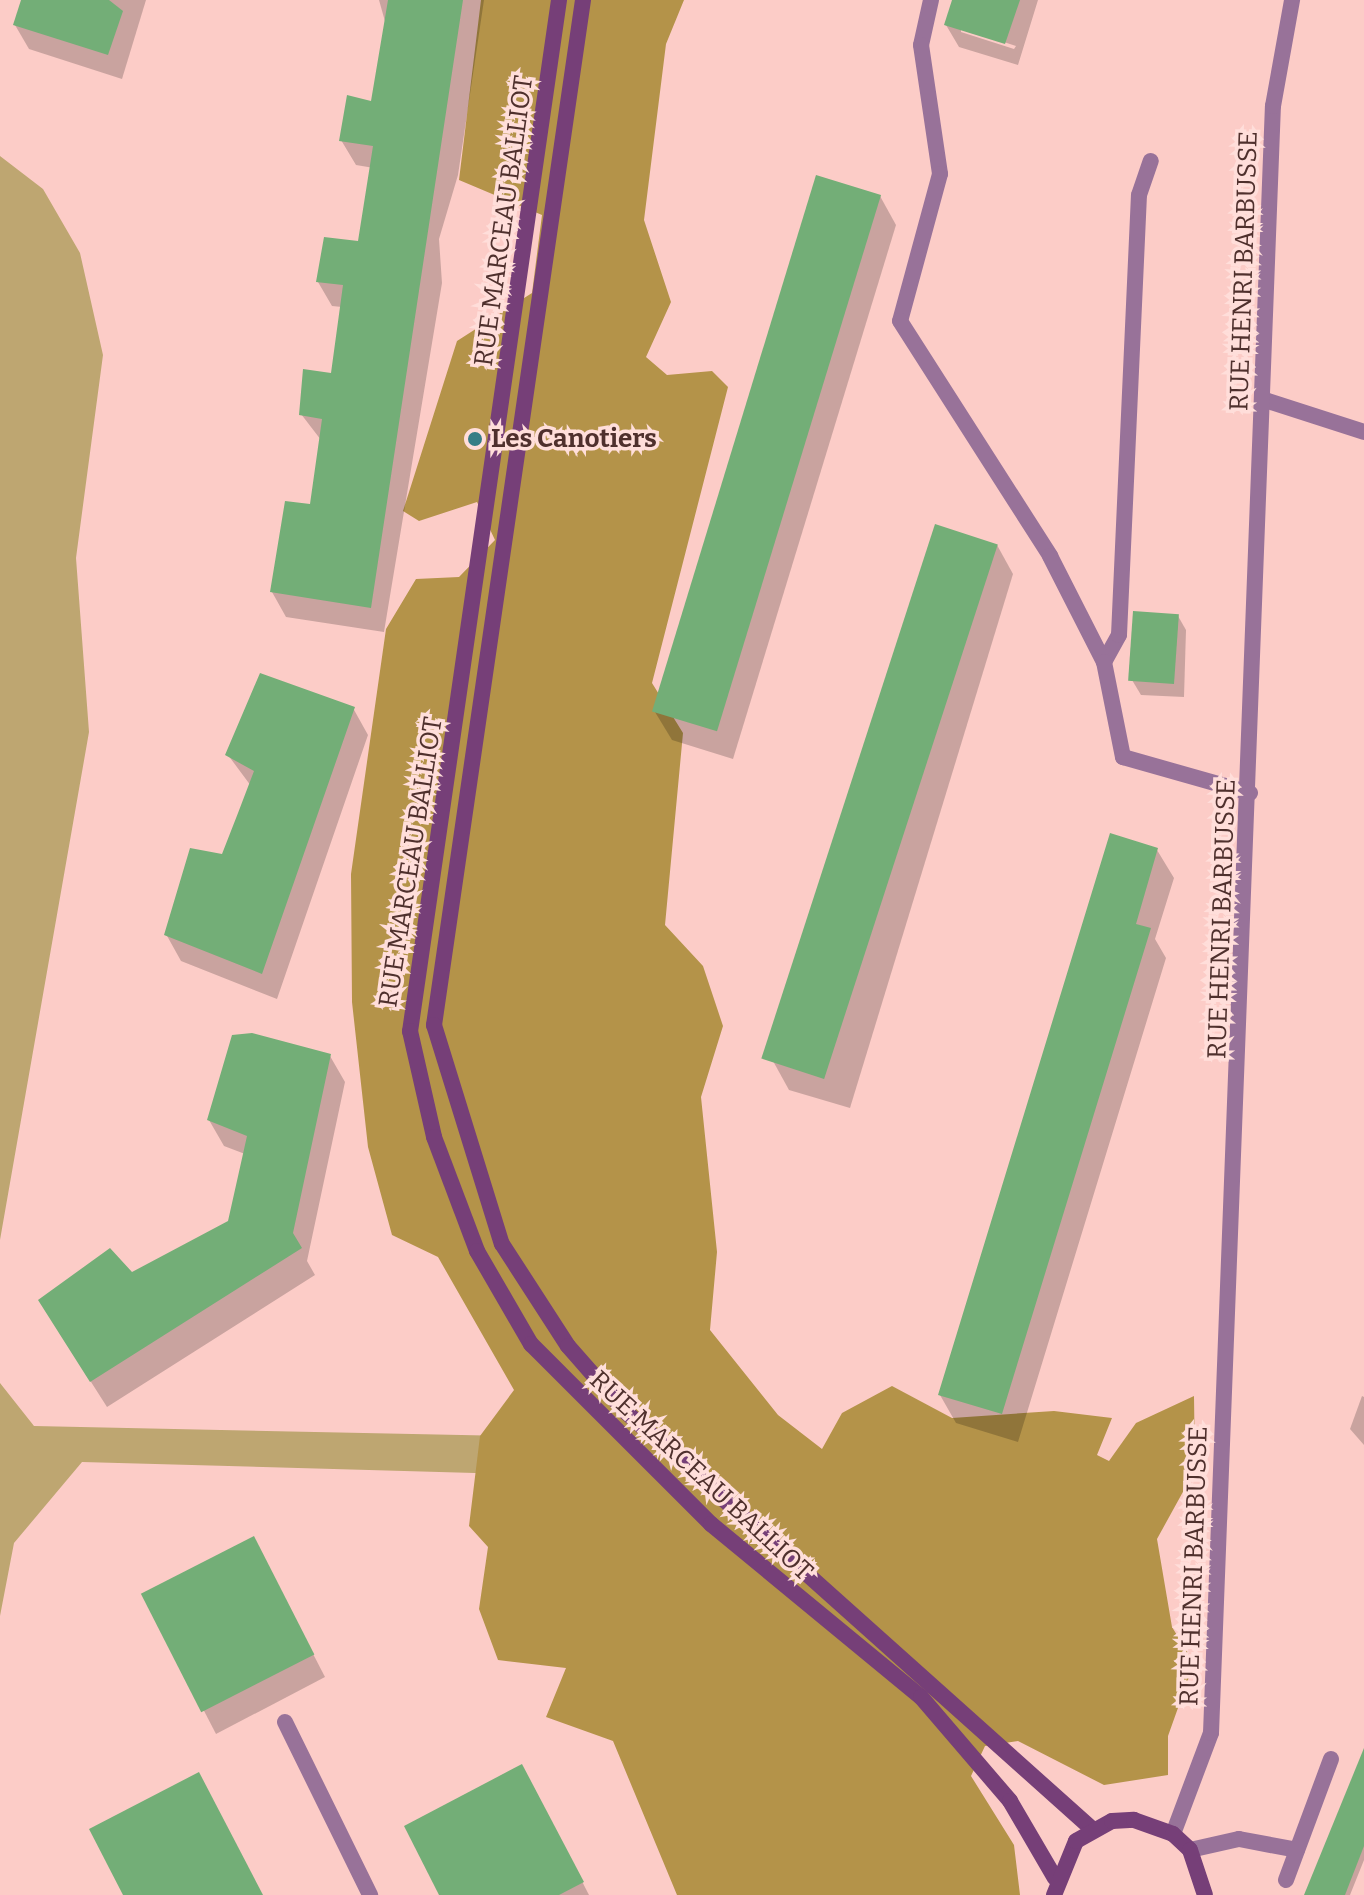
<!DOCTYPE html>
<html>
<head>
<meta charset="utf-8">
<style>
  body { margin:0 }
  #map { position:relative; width:1364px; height:1895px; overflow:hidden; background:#fcccc7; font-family:Bitter,serif }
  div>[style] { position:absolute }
  .green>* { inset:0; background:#bea671 }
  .forest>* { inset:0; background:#b49349 }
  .shadow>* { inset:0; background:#0003 }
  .building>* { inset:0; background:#73ae77; transform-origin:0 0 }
  .lane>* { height:16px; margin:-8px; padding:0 8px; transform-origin:8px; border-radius:8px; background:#987299 }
  .street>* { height:16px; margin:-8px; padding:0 8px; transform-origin:8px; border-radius:8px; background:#987299 }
  .secondary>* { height:16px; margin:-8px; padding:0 8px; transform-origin:8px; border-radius:8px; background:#763f78 }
  .dots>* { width:22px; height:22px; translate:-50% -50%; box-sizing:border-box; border:4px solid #ffdeda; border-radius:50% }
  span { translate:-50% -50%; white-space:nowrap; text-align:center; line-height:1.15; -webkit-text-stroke:7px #ffdeda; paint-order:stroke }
  .street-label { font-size:26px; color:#4f302d }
  .poi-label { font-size:26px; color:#4f302d; font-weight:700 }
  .left { translate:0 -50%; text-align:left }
</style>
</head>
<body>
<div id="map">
  <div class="green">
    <i style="clip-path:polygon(0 156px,43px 189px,80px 253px,103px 355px,76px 558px,89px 732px,0 1240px)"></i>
    <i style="clip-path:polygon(0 1383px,34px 1426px,554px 1437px,582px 1476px,82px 1462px,14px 1543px,0 1616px)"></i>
  </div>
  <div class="forest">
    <i style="clip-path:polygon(481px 0,684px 0,666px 44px,644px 220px,671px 302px,646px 357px,667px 375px,712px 371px,728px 387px,652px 683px,683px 733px,665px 925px,703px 966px,723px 1026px,701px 1097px,717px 1252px,710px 1330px,778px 1415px,822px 1449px,842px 1413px,892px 1386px,952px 1418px,1054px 1411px,1112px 1418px,1097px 1455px,1109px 1461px,1136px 1423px,1194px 1396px,1195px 1470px,1157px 1539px,1172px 1627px,1194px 1663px,1168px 1736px,1168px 1775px,1104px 1785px,1018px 1741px,985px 1746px,971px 1776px,1014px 1845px,1020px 1895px,677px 1895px,613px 1741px,546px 1717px,566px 1668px,498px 1660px,479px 1609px,488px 1547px,469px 1526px,480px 1436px,514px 1390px,438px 1257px,392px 1235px,368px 1147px,352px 1002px,351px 874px,386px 629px,416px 579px,459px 577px,495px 540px,477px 502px,419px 521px,403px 511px,457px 341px,532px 293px,542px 215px,459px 180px)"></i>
  </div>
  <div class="shadow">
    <i style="clip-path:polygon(23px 0,146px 0,122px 79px,29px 49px,15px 25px)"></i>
    <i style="clip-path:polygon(379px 0,484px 0,458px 175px,439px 239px,442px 283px,384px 632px,286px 617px,272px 592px,312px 507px,321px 440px,301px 414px,333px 375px,342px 307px,332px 306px,318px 282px,360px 243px,374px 168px,356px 165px,341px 140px,373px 103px,386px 25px)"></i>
    <i style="clip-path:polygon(evenodd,954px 0,1038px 0,1018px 65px,959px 47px,946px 25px,954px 0,961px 28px,1016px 46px,1014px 49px,961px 32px,961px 28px)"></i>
    <i style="clip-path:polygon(880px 196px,896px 225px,733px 759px,672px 740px,655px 712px)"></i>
    <i style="clip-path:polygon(997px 545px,1013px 574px,850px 1108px,789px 1090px,773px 1061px)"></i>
    <i style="clip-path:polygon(1178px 616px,1186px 630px,1184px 697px,1141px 695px,1132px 680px)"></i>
    <i style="clip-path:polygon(353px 708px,368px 735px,277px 999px,181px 961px,166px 934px,224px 856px,251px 786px,228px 755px)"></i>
    <i style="clip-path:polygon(1157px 850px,1174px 878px,1155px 939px,1166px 958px,1018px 1442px,956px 1423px,940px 1395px)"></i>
    <i style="clip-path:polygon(330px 1056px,345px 1082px,307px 1261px,315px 1275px,107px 1407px,56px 1327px,131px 1274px,230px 1222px,245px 1154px,224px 1146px,209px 1120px)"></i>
    <i style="clip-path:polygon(1362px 1396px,1364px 1397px,1364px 1445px,1350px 1429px)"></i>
    <i style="clip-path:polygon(265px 1561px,325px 1677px,216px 1734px,144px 1595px)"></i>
    <i style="clip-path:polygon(1364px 1758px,1364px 1860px,1350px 1895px,1310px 1895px)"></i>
    <i style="clip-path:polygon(534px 1788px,589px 1895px,442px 1895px)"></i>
  </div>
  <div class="building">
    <i style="clip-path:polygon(21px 0,109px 0,123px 11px,108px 55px,13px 25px)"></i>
    <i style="clip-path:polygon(388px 0,463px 0,371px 608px,270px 592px,285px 501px,310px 504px,322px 419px,299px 415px,303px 369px,331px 373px,343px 285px,316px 282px,324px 237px,358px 241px,373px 146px,339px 141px,347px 95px,371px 101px)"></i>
    <i style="clip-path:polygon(952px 0,1020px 0,1005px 44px,944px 25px)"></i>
    <i style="left:816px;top:175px;width:68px;height:561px;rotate:17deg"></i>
    <i style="left:935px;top:524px;width:66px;height:562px;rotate:18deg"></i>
    <i style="left:1133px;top:611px;width:46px;height:70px;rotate:4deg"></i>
    <i style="clip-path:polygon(260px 673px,355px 707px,262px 974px,164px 935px,190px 848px,222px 854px,238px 813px,254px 771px,225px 755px)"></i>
    <i style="clip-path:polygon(1110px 833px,1158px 848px,1136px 924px,1151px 928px,1002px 1414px,938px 1395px)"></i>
    <i style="clip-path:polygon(252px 1033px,331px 1054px,293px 1233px,302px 1248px,90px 1382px,38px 1300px,110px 1248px,132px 1272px,228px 1221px,247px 1136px,207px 1120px,232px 1035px)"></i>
    <i style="left:254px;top:1536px;width:133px;height:127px;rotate:63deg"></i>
    <i style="clip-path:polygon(1364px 1748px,1364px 1846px,1345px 1895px,1304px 1895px)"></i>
    <i style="clip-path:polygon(522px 1764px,584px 1882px,559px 1895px,439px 1895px,404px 1826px)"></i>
    <i style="clip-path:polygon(199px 1772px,263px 1895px,123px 1895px,89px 1829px)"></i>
  </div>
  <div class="lane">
    <i style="left:1104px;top:662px;width:31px;rotate:-61deg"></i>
    <i style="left:1119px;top:635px;width:440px;rotate:-87.4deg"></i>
    <i style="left:1139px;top:195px;width:36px;rotate:-71deg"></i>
    <i style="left:1190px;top:1850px;width:50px;rotate:-12.7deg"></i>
    <i style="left:1239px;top:1839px;width:59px;rotate:10.7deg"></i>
    <i style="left:1286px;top:1880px;width:129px;rotate:-69.6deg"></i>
  </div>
  <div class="street">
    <i style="left:931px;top:0;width:46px;rotate:102.5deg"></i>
    <i style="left:921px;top:45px;width:130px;rotate:81.6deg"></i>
    <i style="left:940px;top:174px;width:152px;rotate:105.2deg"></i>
    <i style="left:900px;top:321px;width:279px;rotate:57.4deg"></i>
    <i style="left:1050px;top:556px;width:119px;rotate:63deg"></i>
    <i style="left:1104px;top:662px;width:97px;rotate:78.7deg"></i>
    <i style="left:1123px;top:757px;width:132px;rotate:15.8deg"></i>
    <i style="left:1265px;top:400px;width:104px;rotate:17.9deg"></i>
    <i style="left:285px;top:1722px;width:193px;rotate:63.8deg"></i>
    <i style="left:1173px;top:1834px;width:108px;rotate:-69.4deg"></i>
    <i style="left:1211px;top:1733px;width:1628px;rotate:-87.82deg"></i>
    <i style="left:1273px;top:106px;width:108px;rotate:-79.8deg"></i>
  </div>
  <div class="secondary">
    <i style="left:559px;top:0;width:1042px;rotate:98.22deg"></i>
    <i style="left:410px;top:1031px;width:109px;rotate:77.2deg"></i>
    <i style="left:434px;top:1137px;width:122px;rotate:69.3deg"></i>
    <i style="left:477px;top:1251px;width:108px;rotate:59.9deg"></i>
    <i style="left:531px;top:1344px;width:255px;rotate:45deg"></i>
    <i style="left:711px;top:1524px;width:272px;rotate:39.5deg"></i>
    <i style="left:921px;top:1697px;width:137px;rotate:49.4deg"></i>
    <i style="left:1010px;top:1801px;width:89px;rotate:59.7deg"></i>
    <i style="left:583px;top:0;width:1036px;rotate:98.27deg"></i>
    <i style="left:434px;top:1025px;width:229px;rotate:72.8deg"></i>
    <i style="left:502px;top:1244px;width:121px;rotate:57.1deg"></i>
    <i style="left:568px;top:1346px;width:88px;rotate:48.7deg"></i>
    <i style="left:626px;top:1412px;width:625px;rotate:41.82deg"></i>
    <i style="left:1054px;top:1895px;width:58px;rotate:-67.8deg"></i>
    <i style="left:1076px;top:1841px;width:41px;rotate:-29.1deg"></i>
    <i style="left:1112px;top:1821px;width:22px;rotate:-3deg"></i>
    <i style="left:1134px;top:1820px;width:41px;rotate:19.7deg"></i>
    <i style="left:1173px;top:1834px;width:23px;rotate:43deg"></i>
    <i style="left:1190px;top:1850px;width:47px;rotate:71.6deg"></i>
  </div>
  <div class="dots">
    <i style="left:475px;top:439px;background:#367e86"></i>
  </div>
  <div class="street-label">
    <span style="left:504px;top:221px;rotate:-82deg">RUE MARCEAU BALLIOT</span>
    <span style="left:1244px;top:271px;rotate:-88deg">RUE HENRI BARBUSSE</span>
    <span style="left:411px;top:862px;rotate:-81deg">RUE MARCEAU BALLIOT</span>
    <span style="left:1222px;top:919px;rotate:-88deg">RUE HENRI BARBUSSE</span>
    <span style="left:701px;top:1476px;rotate:43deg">RUE MARCEAU BALLIOT</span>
    <span style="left:1194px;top:1566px;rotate:-88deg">RUE HENRI BARBUSSE</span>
  </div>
  <div class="poi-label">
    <span class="left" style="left:491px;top:439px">Les Canotiers</span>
  </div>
</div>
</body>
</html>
